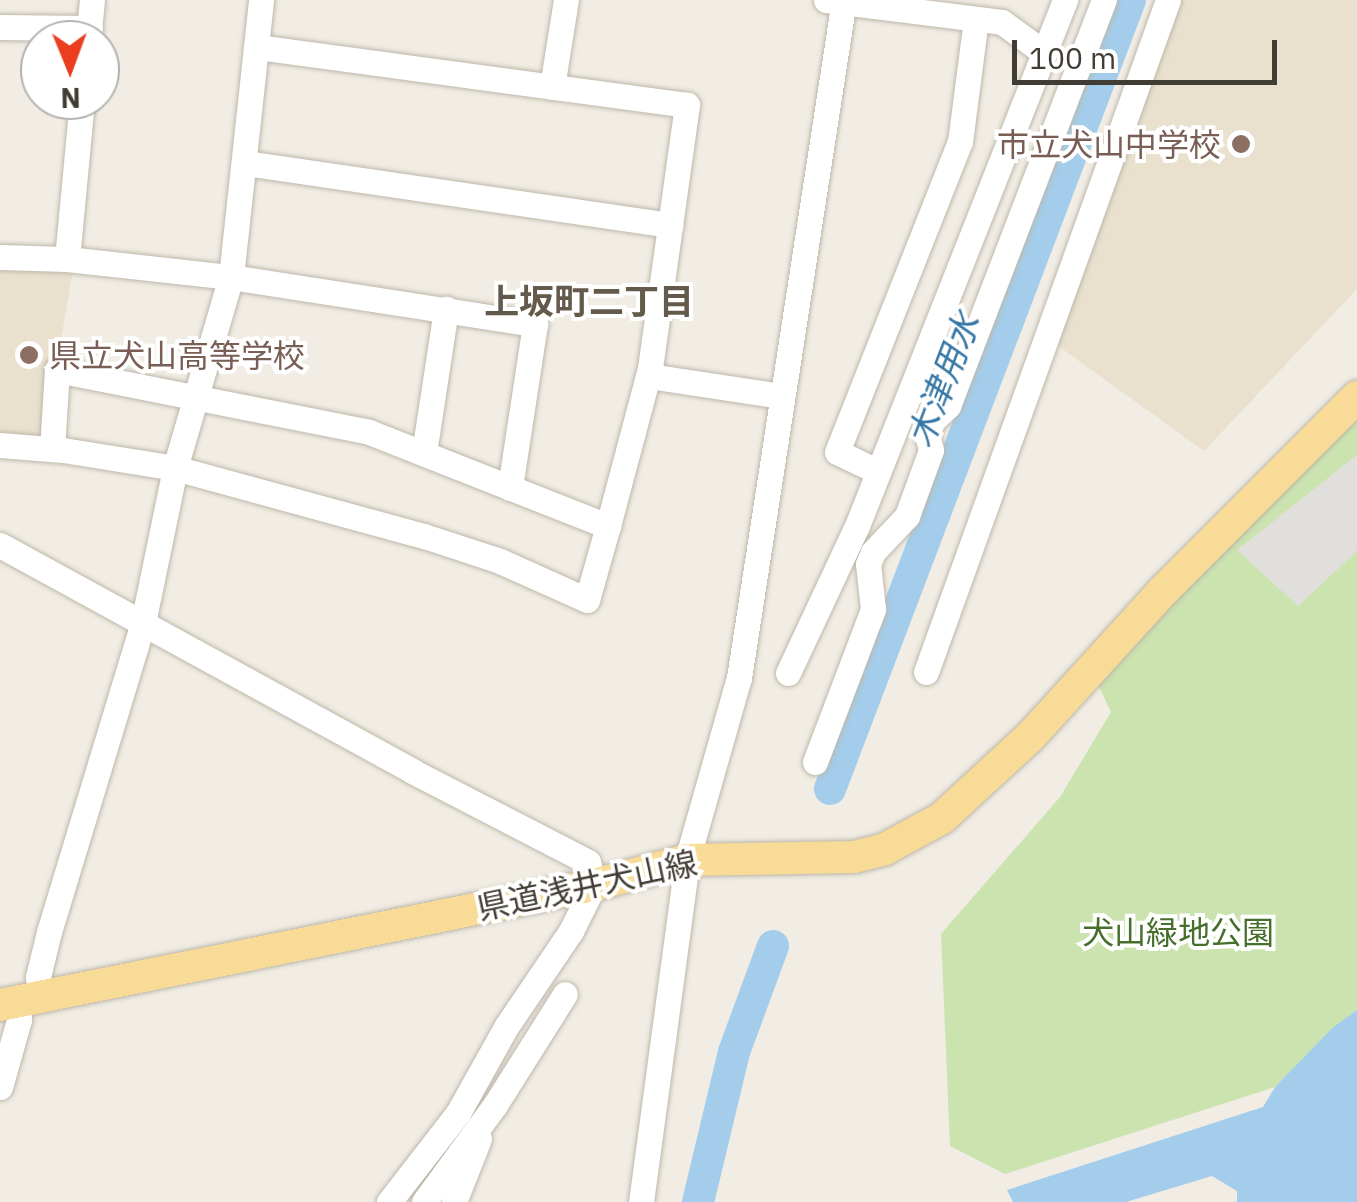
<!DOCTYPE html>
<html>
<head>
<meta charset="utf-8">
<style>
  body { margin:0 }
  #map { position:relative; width:1357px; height:1202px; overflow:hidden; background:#f1ede4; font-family:"IBM Plex Sans","Noto Sans JP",sans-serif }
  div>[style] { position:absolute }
  .education>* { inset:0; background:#e9e1ce }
  .green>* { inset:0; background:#cbe3af }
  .parking>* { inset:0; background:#e1dfdc }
  .water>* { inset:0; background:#a3cdea }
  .river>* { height:32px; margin:-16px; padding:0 16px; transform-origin:16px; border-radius:16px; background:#a3cdea }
  .roads { filter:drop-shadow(0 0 2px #beb7aa) drop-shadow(0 0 2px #beb7aa) }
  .minor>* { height:25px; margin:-12.5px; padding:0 12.5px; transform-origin:12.5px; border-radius:12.5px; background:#fff }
  .major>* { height:32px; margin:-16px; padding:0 16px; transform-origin:16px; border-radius:16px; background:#f7db96 }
  .dots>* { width:28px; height:28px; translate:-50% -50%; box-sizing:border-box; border:5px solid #fff; border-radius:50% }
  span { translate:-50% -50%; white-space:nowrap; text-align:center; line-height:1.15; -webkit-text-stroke:8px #fff; paint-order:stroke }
  .education-label { font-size:32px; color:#785e54 }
  .right { translate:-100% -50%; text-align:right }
  .left { translate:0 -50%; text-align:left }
  .street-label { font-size:32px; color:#423d34 }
  .park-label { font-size:32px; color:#466f2c }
  .neighbourhood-label { font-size:35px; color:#645a4c; font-weight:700 }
  .water-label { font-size:35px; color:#3677a6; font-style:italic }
  .north { position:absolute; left:20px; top:20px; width:100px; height:100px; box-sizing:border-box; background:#fff; border:2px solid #b3b1ae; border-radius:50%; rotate:179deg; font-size:28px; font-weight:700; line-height:40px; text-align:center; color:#423d34 }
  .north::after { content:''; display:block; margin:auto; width:35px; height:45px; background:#eb3e20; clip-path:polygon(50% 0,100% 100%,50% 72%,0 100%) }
  .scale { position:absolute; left:1012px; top:40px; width:265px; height:45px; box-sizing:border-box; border:5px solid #423d34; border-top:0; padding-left:12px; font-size:30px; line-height:35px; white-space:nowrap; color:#423d34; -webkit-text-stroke:8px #fff; paint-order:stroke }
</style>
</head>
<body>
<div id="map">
  <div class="education">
    <i style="clip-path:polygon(1177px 0,1357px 0,1357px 289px,1204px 451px,1054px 343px)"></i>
    <i style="clip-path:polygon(0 267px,73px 270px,43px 441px,0 439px)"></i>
  </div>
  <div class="green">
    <i style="clip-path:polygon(1357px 396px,1357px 1010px,1332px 1028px,1275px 1087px,1005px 1174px,950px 1146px,941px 934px,1060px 797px,1111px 712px,1090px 668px)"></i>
  </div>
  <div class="parking">
    <i style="clip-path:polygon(1357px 455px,1357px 551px,1298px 606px,1237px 550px)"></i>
  </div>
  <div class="water">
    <i style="clip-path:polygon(1357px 1010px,1357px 1202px,1237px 1202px,1237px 1191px,1212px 1176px,1126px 1202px,1013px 1202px,1007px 1190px,1263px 1107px,1275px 1087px,1332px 1028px)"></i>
  </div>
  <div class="river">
    <i style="left:830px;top:789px;width:844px;rotate:-69.18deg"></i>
    <i style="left:698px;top:1202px;width:154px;rotate:-76.5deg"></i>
    <i style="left:734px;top:1052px;width:113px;rotate:-69.8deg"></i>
  </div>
  <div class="roads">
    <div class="minor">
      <i style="left:826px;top:0;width:177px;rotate:7.1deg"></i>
      <i style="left:1002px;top:22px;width:51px;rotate:36.2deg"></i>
      <i style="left:0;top:27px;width:90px;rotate:0.6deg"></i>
      <i style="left:88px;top:40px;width:40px;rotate:-84.3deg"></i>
      <i style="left:552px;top:87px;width:88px;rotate:-80.9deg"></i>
      <i style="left:245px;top:163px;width:430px;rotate:8.3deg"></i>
      <i style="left:0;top:257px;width:67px;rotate:1.7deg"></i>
      <i style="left:67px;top:259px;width:165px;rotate:6.3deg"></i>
      <i style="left:231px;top:277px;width:308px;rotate:8.8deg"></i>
      <i style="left:535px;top:324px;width:166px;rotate:98.7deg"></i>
      <i style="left:67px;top:259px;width:160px;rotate:-84.6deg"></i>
      <i style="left:649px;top:376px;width:134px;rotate:8.6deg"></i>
      <i style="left:0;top:445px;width:63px;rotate:4.5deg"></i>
      <i style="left:63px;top:450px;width:113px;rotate:9.1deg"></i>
      <i style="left:175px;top:468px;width:258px;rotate:15.3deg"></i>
      <i style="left:424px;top:536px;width:80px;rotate:18.2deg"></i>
      <i style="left:500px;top:561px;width:95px;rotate:24.1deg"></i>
      <i style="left:587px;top:600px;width:77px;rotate:-74.2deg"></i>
      <i style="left:52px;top:449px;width:79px;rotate:-86.4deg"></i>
      <i style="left:57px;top:370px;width:318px;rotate:11.2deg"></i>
      <i style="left:369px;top:432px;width:257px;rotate:21.5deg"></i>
      <i style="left:608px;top:526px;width:163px;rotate:-75.1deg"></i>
      <i style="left:650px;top:368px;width:266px;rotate:-82deg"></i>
      <i style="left:687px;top:105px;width:435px;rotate:-172.3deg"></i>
      <i style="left:424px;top:453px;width:146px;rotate:-81.3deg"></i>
      <i style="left:877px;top:471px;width:44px;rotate:-154.6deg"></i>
      <i style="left:837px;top:452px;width:334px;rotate:-68.4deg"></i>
      <i style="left:960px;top:142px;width:124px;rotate:-82.6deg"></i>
      <i style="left:0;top:545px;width:470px;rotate:28.7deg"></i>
      <i style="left:412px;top:771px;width:198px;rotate:27.3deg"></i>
      <i style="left:588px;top:862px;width:24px;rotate:75deg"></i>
      <i style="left:594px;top:885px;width:51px;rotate:116.6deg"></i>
      <i style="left:571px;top:931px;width:116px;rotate:124.1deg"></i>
      <i style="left:506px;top:1027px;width:98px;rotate:119.2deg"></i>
      <i style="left:458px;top:1113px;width:113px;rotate:127.8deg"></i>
      <i style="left:926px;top:672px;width:714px;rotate:-70.2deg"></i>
      <i style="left:788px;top:673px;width:162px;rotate:-64.9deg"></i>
      <i style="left:857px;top:526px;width:566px;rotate:-68.42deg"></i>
      <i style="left:815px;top:762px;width:164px;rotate:-69.2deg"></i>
      <i style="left:873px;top:609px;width:45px;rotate:-96.3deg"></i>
      <i style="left:868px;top:564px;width:13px;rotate:-67deg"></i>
      <i style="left:873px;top:552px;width:50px;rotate:-46.6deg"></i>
      <i style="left:907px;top:516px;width:70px;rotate:-70deg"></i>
      <i style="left:931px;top:450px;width:16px;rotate:-104deg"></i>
      <i style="left:927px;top:434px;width:15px;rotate:-67deg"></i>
      <i style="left:933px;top:420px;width:21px;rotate:-43deg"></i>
      <i style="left:948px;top:406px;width:435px;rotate:-69deg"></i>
      <i style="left:40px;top:996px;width:19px;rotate:-96deg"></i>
      <i style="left:38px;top:977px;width:46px;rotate:-76.3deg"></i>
      <i style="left:49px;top:932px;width:323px;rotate:-73.1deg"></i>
      <i style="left:143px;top:623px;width:158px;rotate:-78.3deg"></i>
      <i style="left:175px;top:468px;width:199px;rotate:-73.7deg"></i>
      <i style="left:231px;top:277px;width:279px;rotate:-83.8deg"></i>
      <i style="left:0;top:1087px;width:70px;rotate:-74.2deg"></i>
      <i style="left:19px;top:1020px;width:19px;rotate:-93deg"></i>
      <i style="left:424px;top:1202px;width:120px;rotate:-53.8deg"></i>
      <i style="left:495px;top:1105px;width:131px;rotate:-57.8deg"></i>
      <i style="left:454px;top:1202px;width:68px;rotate:-68.4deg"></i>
      <i style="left:641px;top:1202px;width:345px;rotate:-82.3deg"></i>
      <i style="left:687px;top:860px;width:189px;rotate:-74.1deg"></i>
      <i style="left:739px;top:678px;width:686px;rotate:-81.2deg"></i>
    </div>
    <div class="major">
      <i style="left:0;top:1005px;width:606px;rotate:-11.42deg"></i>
      <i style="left:594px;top:885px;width:96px;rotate:-15deg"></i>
      <i style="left:687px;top:860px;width:167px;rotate:-1deg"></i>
      <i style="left:854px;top:857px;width:32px;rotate:-14deg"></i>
      <i style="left:885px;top:849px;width:65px;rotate:-28.5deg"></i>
      <i style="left:942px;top:818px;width:121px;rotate:-42.7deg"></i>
      <i style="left:1031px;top:736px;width:195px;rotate:-47.7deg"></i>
      <i style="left:1162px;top:592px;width:276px;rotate:-45deg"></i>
    </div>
  </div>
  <div class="dots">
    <i style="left:1241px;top:144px;background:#8d6e63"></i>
    <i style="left:29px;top:355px;background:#8d6e63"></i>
  </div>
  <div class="education-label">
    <span class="right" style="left:1221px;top:144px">市立犬山中学校</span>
    <span class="left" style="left:49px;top:355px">県立犬山高等学校</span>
  </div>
  <div class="street-label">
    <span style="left:587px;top:885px;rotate:-12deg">県道浅井犬山線</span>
  </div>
  <div class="park-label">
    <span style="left:1178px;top:932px">犬山緑地公園</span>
  </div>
  <div class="neighbourhood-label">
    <span style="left:589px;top:301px">上坂町二丁目</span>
  </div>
  <div class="water-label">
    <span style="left:943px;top:380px;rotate:-69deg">木津用水</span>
  </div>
  <div class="north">N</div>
  <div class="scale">100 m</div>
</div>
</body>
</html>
